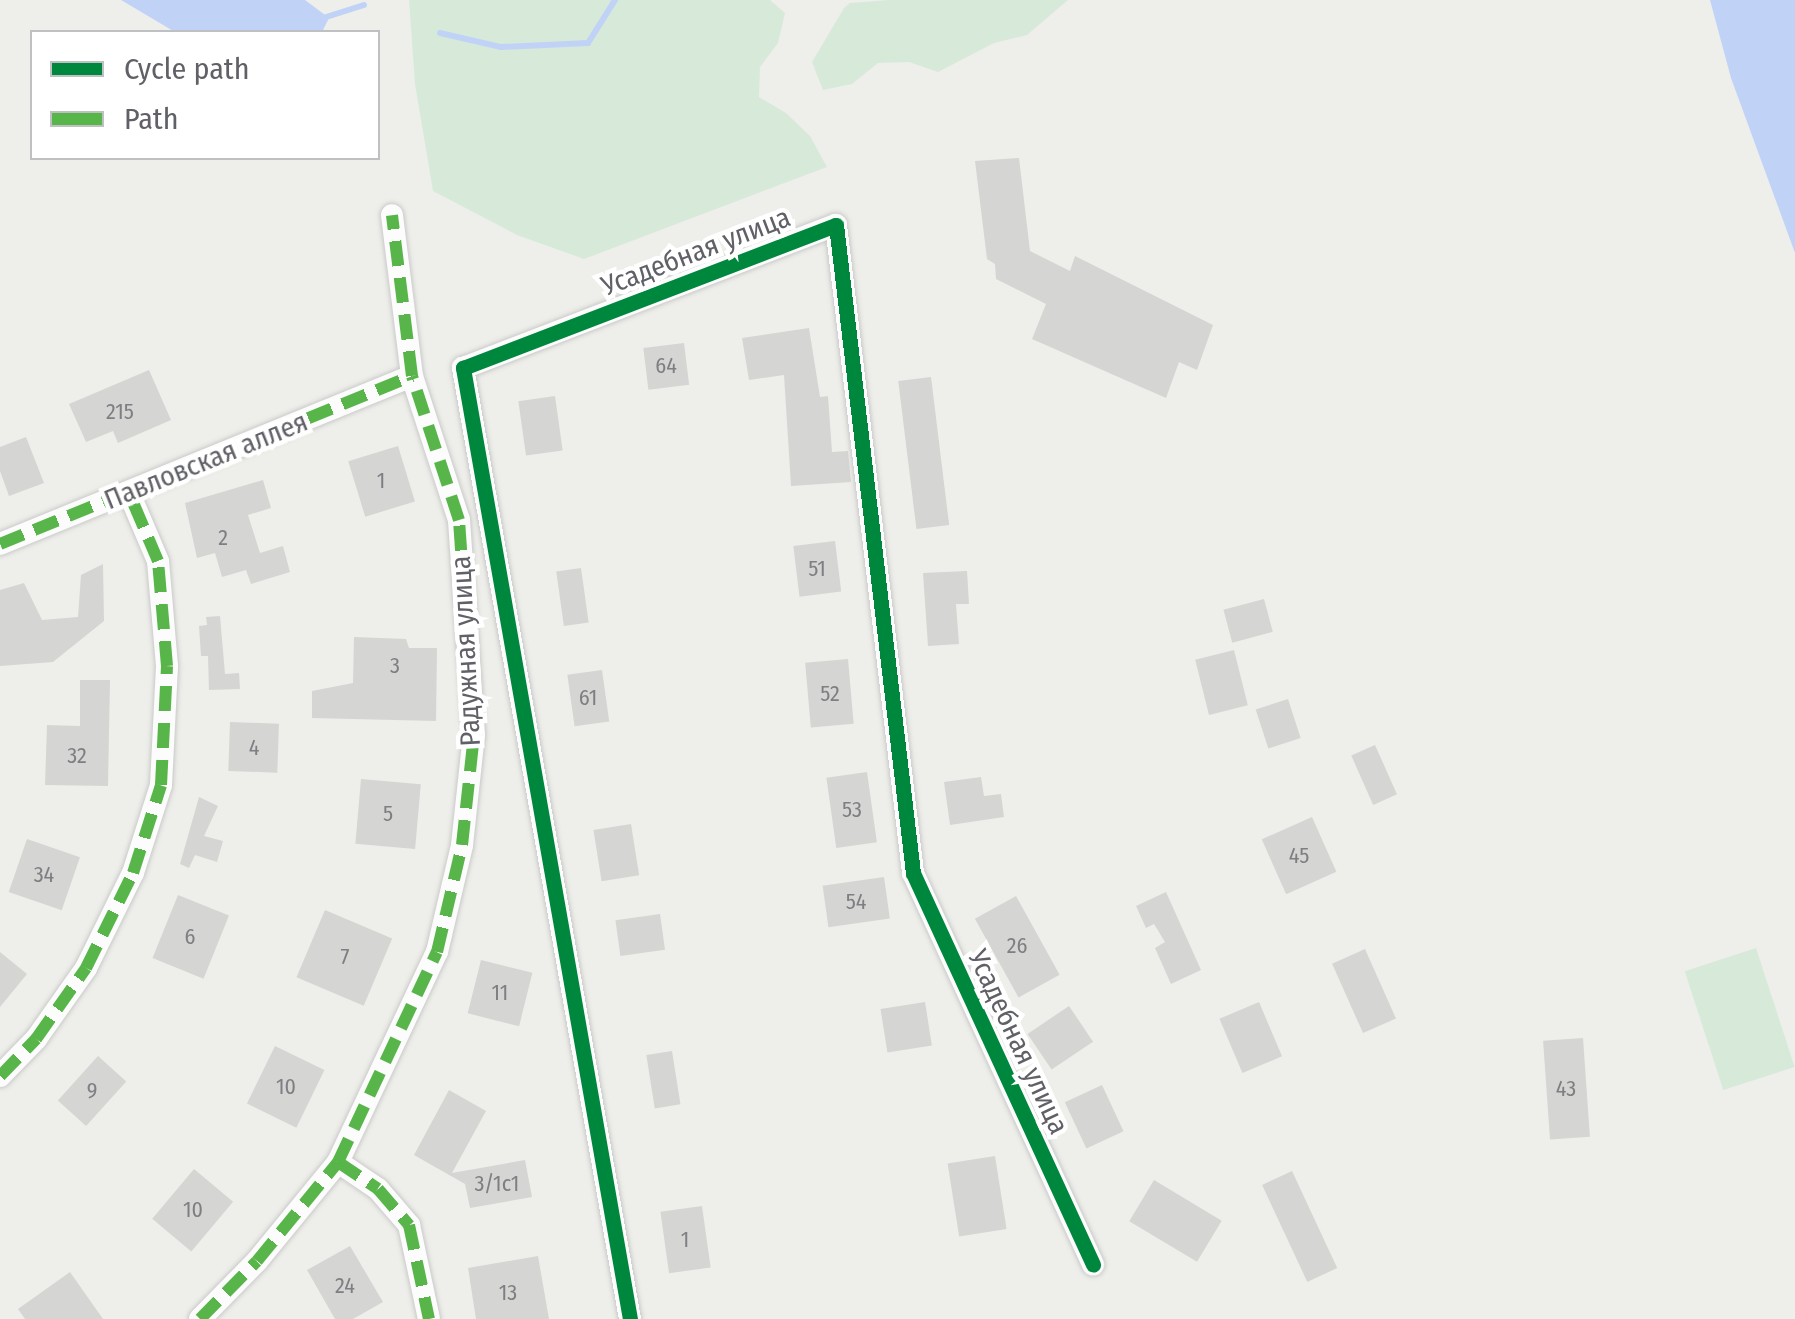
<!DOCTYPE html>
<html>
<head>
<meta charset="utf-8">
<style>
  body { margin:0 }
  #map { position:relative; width:1795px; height:1319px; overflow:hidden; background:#eeeeea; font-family:"Fira Sans Condensed",sans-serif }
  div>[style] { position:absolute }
  .green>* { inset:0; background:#d7eada; transform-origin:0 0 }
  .water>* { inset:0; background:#c0d3f7 }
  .stream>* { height:6px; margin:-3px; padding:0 3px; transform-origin:3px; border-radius:3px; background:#c0d3f7 }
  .building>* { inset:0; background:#d5d5d3; transform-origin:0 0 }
  .roads { filter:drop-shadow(0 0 2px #cacaca) drop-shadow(0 0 2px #cacaca) }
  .street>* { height:22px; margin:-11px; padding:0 11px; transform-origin:11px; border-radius:11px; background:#fcfcfc }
  .quiet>* { height:12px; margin-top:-6px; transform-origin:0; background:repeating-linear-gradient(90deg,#58b549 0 25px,transparent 0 37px) }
  .cycleway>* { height:15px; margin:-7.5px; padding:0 7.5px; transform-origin:7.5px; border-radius:7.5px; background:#00873e }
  span { translate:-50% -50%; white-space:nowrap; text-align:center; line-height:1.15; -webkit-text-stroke:9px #fff; paint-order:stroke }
  .number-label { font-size:22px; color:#7e7f83 }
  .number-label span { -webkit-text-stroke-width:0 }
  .street-label { font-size:28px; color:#5f6167 }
  .legend { position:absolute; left:30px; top:30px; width:350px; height:130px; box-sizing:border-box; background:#fff; border:2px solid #bfc0c2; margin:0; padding:12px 18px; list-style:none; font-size:30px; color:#5f6167 }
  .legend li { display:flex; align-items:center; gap:20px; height:50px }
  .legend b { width:50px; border:2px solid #bfc0c2 }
</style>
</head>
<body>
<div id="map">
  <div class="green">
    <i style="clip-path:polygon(409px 0,770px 0,785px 13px,778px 43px,760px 67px,759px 97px,786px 113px,810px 136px,827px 167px,584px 259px,517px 235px,433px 191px,415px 84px)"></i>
    <i style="clip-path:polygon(889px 0,1068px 0,1027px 35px,994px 43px,938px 72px,909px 62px,878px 63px,852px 84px,823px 90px,812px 62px,844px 8px,850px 3px)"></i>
    <i style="left:1756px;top:948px;width:125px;height:75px;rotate:72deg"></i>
  </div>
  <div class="water">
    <i style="clip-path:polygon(121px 0,305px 0,329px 18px,322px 32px,175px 32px)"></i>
    <i style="clip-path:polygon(1710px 0,1795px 0,1795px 253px,1731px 78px)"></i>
  </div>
  <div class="stream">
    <i style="left:323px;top:18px;width:43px;rotate:-17.6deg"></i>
    <i style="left:440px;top:33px;width:63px;rotate:12.9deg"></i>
    <i style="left:501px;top:47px;width:87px;rotate:-2.6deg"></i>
    <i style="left:588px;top:43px;width:51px;rotate:-57.9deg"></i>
  </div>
  <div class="building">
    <i style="clip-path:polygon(1019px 158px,1030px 251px,1070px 271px,1075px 256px,1213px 325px,1197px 370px,1179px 362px,1166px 398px,1032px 339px,1046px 304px,996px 279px,995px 264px,987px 259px,975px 161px)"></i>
    <i style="clip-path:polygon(809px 328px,820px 397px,828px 396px,832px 452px,848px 451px,851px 482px,791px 486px,784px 375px,749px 380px,742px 338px)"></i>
    <i style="left:684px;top:343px;width:42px;height:41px;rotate:83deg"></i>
    <i style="clip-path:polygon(149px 370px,171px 420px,118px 443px,113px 431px,86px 442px,69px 404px)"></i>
    <i style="left:931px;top:377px;width:149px;height:33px;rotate:83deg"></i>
    <i style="left:555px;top:396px;width:55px;height:37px;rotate:82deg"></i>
    <i style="clip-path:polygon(26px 437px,44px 483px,9px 496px,0 471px,0 447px)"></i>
    <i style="left:398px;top:446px;width:58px;height:52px;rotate:73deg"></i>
    <i style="clip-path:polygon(263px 480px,271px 508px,248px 515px,260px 553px,283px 546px,290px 572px,251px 584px,246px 570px,222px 577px,215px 553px,197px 558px,185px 503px)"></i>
    <i style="left:835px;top:541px;width:51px;height:42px;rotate:83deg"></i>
    <i style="clip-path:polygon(103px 564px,104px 621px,53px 662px,0 666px,0 590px,24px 583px,42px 620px,78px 617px,81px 575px)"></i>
    <i style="left:581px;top:568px;width:55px;height:25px;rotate:82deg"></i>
    <i style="clip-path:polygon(967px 571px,969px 604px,956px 604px,959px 644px,928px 646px,923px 573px)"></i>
    <i style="left:1264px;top:599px;width:34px;height:42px;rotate:75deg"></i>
    <i style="clip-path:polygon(220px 616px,225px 674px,239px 673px,240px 689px,209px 690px,208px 656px,201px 656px,199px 626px,207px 625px,206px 617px)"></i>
    <i style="clip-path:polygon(354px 637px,406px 639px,409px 648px,437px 648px,436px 721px,312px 718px,312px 691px,353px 683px)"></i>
    <i style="left:1234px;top:650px;width:57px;height:40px;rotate:76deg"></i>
    <i style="left:848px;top:659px;width:65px;height:43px;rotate:85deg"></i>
    <i style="left:602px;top:670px;width:52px;height:35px;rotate:82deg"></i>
    <i style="clip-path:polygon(80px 680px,110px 680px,108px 786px,45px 785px,47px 725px,80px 726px)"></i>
    <i style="left:1288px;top:699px;width:41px;height:34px;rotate:72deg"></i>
    <i style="left:230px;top:722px;width:49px;height:49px;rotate:2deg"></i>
    <i style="left:1375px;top:745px;width:54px;height:26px;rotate:66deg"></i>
    <i style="left:867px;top:772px;width:71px;height:41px;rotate:82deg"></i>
    <i style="clip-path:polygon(981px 777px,984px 796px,1001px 794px,1004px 817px,950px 825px,944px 782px)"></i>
    <i style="left:361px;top:779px;width:60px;height:65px;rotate:5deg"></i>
    <i style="clip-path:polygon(199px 797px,218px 806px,204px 836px,223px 841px,217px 862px,195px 855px,189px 868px,180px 864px)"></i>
    <i style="left:1312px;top:817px;width:60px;height:55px;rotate:66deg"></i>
    <i style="left:631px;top:824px;width:52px;height:38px;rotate:81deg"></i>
    <i style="left:27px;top:839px;width:56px;height:56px;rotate:19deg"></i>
    <i style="left:884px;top:877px;width:42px;height:62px;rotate:82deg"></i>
    <i style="clip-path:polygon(1166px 892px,1201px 970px,1171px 984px,1155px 948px,1165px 942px,1154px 924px,1146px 928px,1136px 906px)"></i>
    <i style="left:178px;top:895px;width:55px;height:68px;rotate:22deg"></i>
    <i style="left:1016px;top:896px;width:90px;height:47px;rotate:61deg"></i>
    <i style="left:325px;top:910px;width:73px;height:73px;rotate:23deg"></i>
    <i style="left:660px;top:914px;width:36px;height:45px;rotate:82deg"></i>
    <i style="left:1365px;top:949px;width:76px;height:36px;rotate:66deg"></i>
    <i style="clip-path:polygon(0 952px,27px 974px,0 1007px)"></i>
    <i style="left:481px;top:960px;width:53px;height:55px;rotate:14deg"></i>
    <i style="left:925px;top:1002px;width:44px;height:45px;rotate:81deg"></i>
    <i style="left:1259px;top:1002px;width:59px;height:43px;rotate:67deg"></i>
    <i style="left:1069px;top:1006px;width:43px;height:50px;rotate:56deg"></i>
    <i style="left:1583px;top:1038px;width:99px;height:40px;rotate:86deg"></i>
    <i style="left:275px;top:1046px;width:55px;height:64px;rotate:26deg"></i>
    <i style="left:672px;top:1051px;width:54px;height:26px;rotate:81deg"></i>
    <i style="left:98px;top:1056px;width:38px;height:60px;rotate:42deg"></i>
    <i style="left:1102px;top:1085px;width:51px;height:41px;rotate:65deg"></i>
    <i style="clip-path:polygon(449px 1090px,486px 1111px,452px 1173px,525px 1160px,532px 1197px,470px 1208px,465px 1184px,414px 1155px)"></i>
    <i style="left:995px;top:1156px;width:74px;height:48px;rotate:81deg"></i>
    <i style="left:194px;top:1169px;width:51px;height:65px;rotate:40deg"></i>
    <i style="left:1292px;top:1171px;width:107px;height:33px;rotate:65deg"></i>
    <i style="left:1154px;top:1180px;width:79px;height:48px;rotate:31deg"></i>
    <i style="left:702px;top:1206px;width:62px;height:42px;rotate:82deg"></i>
    <i style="clip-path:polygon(350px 1246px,383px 1302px,353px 1319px,335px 1319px,307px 1270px)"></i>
    <i style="clip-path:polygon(538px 1256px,549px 1319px,476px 1319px,468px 1268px)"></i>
    <i style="clip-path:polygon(70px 1272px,103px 1319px,25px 1319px,18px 1309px)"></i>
  </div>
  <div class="roads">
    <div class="street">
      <i style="left:0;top:544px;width:445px;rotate:-22.2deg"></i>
      <i style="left:0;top:1076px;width:52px;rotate:-45.8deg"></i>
      <i style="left:36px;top:1039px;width:87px;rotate:-54.8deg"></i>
      <i style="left:86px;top:968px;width:106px;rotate:-63.7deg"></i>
      <i style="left:133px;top:873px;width:92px;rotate:-72.3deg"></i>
      <i style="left:161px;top:785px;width:119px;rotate:-87.1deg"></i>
      <i style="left:167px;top:666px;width:105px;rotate:-94.9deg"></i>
      <i style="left:158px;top:561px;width:74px;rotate:-113.1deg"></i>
      <i style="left:338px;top:1162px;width:48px;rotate:34deg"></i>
      <i style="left:378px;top:1189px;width:48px;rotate:49.3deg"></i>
      <i style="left:409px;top:1225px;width:96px;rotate:78deg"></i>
      <i style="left:200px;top:1319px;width:81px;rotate:-45.5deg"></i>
      <i style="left:257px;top:1261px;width:128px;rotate:-50.7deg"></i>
      <i style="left:338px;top:1162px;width:232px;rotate:-64.8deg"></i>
      <i style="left:437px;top:952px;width:110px;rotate:-76.8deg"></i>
      <i style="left:462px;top:845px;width:111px;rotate:-83.8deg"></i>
      <i style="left:474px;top:735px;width:216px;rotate:-94deg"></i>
      <i style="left:459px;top:520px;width:151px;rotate:-108.1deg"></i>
      <i style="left:412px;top:376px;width:162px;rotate:-97.1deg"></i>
      <i style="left:630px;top:1319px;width:966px;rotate:-99.96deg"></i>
      <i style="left:463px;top:368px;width:399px;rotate:-21deg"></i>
      <i style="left:836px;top:225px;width:653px;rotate:83.22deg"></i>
      <i style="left:913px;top:873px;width:431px;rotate:65.3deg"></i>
    </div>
  </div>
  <div class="quiet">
    <i style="left:0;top:544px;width:445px;rotate:-22.2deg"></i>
    <i style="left:0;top:1076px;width:52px;rotate:-45.8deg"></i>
    <i style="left:36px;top:1039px;width:87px;rotate:-54.8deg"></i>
    <i style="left:86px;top:968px;width:106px;rotate:-63.7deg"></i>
    <i style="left:133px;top:873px;width:92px;rotate:-72.3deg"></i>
    <i style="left:161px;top:785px;width:119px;rotate:-87.1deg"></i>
    <i style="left:167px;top:666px;width:105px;rotate:-94.9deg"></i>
    <i style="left:158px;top:561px;width:74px;rotate:-113.1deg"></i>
    <i style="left:338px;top:1162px;width:48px;rotate:34deg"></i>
    <i style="left:378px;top:1189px;width:48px;rotate:49.3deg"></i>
    <i style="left:409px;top:1225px;width:96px;rotate:78deg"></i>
    <i style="left:200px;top:1319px;width:81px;rotate:-45.5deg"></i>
    <i style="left:257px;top:1261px;width:128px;rotate:-50.7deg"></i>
    <i style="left:338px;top:1162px;width:232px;rotate:-64.8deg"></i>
    <i style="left:437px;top:952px;width:110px;rotate:-76.8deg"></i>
    <i style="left:462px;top:845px;width:111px;rotate:-83.8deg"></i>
    <i style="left:474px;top:735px;width:216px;rotate:-94deg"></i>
    <i style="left:459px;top:520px;width:151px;rotate:-108.1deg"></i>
    <i style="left:412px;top:376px;width:162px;rotate:-97.1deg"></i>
  </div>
  <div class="cycleway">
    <i style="left:630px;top:1319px;width:966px;rotate:-99.96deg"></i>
    <i style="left:463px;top:368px;width:399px;rotate:-21deg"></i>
    <i style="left:836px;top:225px;width:653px;rotate:83.22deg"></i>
    <i style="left:913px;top:873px;width:431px;rotate:65.3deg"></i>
  </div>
  <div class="number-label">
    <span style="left:666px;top:366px">64</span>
    <span style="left:120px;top:412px">215</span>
    <span style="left:381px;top:481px">1</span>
    <span style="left:223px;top:538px">2</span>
    <span style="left:817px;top:569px">51</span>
    <span style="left:395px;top:666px">3</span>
    <span style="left:830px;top:694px">52</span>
    <span style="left:588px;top:698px">61</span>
    <span style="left:254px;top:748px">4</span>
    <span style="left:77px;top:756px">32</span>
    <span style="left:852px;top:810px">53</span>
    <span style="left:388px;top:814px">5</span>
    <span style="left:1299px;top:856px">45</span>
    <span style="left:44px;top:875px">34</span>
    <span style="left:856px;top:902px">54</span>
    <span style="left:190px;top:937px">6</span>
    <span style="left:1017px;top:946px">26</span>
    <span style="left:345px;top:957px">7</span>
    <span style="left:500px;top:993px">11</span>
    <span style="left:286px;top:1087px">10</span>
    <span style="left:1566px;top:1089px">43</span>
    <span style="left:92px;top:1091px">9</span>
    <span style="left:497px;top:1184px">3/1с1</span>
    <span style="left:193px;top:1210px">10</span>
    <span style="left:685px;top:1240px">1</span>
    <span style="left:345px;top:1286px">24</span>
    <span style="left:508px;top:1293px">13</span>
  </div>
  <div class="street-label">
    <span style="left:696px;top:252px;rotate:-21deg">Усадебная улица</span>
    <span style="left:206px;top:461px;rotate:-22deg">Павловская аллея</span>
    <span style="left:466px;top:651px;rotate:-93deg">Радужная улица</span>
    <span style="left:1018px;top:1042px;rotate:65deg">Усадебная улица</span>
  </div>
  <ul class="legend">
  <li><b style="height:12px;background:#00873e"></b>Cycle path</li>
  <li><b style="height:12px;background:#58b549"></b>Path</li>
  </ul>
</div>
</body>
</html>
